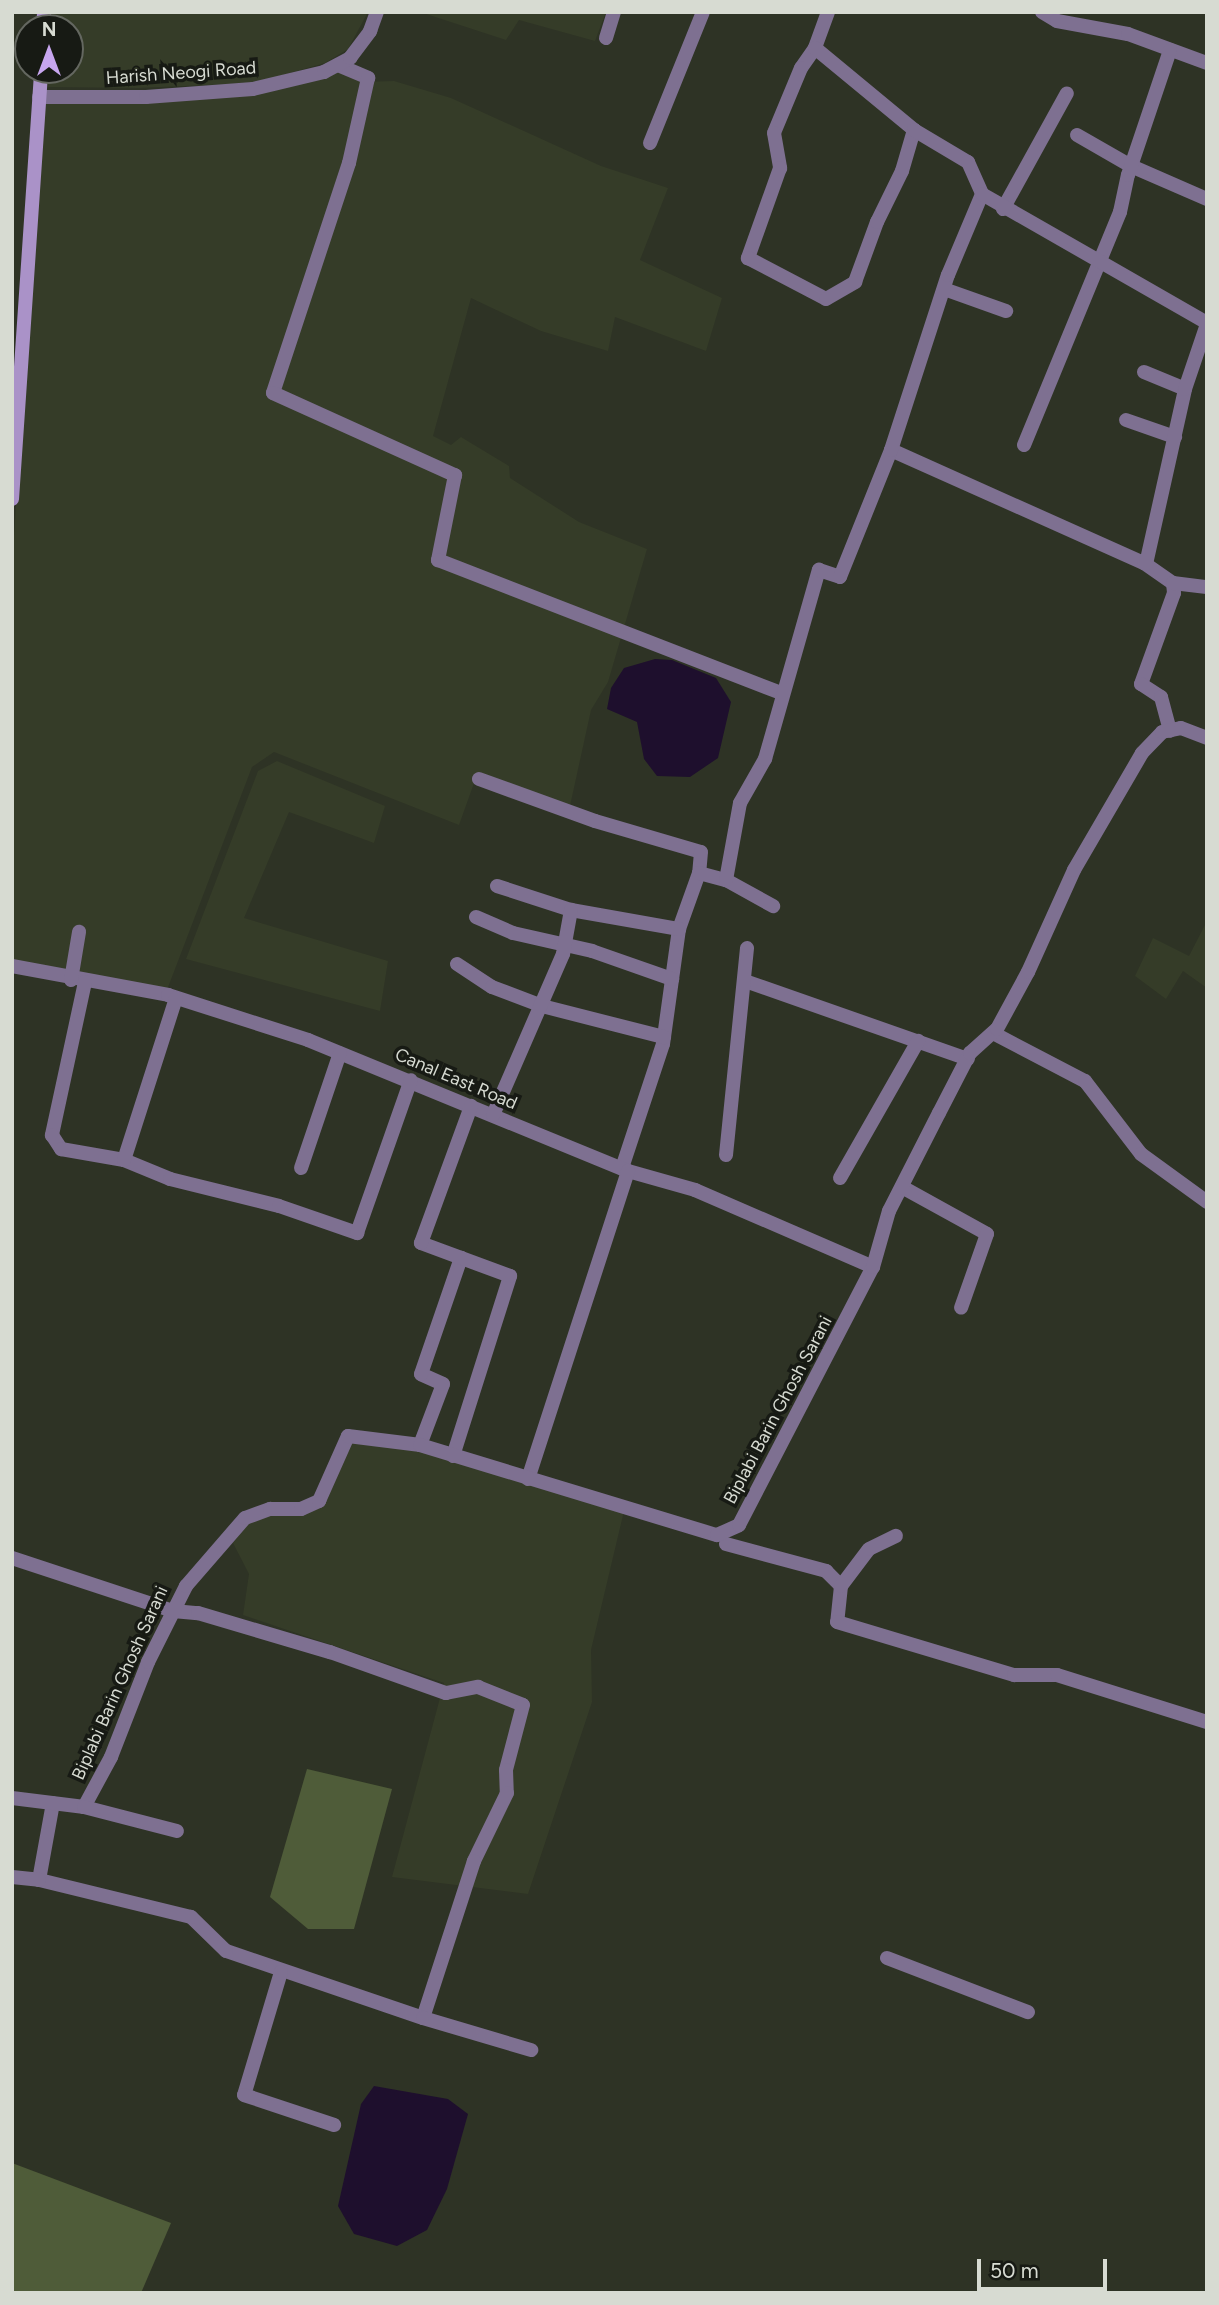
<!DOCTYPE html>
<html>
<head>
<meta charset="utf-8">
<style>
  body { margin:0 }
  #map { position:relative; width:1219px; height:2305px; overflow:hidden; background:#2e3325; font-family:Figtree,sans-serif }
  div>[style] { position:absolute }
  .built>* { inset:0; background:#353c28 }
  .green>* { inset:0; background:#4f5c39 }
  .water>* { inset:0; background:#1e0f2d }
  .minor>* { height:14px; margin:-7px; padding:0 7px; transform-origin:7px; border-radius:7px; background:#7e7091 }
  .tertiary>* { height:14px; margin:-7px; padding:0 7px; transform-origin:7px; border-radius:7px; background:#7e7091 }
  .secondary>* { height:14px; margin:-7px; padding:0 7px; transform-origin:7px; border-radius:7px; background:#aa92c8 }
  span { translate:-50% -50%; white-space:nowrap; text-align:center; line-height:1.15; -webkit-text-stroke:7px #171a14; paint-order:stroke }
  .street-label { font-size:18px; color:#d7dbd2 }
  .frame { position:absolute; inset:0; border:14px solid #d7dbd2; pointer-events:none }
  .north { position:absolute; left:14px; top:14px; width:70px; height:70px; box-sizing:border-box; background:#171a14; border:2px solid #646760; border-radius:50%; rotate:0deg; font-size:19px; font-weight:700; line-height:28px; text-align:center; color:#d7dbd2 }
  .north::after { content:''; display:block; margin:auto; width:24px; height:32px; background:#c7a6ef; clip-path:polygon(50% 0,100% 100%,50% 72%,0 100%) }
  .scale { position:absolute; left:977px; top:2259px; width:130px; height:32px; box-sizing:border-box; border:4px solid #d7dbd2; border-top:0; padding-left:9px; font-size:21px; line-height:24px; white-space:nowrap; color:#d7dbd2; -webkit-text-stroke:5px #171a14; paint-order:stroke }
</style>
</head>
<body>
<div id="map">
  <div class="built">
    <i style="clip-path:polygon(53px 12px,368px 12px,348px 49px,325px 63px,255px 83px,138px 88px,48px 87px,49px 70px,70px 70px,70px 28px,52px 28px)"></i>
    <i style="clip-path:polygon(420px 12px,606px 12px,595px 41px,519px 20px,506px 40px)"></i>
    <i style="clip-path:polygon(337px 71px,364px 82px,394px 81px,451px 98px,601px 166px,668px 188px,640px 260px,722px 298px,706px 351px,615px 317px,608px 351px,541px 331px,471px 298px,433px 436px,451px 445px,461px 437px,509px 466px,510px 478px,579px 522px,647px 549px,608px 682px,591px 710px,570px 806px,478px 772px,459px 825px,274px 752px,252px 767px,167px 990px,12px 960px,12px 567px,42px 100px,156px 101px)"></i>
    <i style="clip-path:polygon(277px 761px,385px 806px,374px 843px,289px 812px,244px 918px,388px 961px,380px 1011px,186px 959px,258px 771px)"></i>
    <i style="clip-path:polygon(1207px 921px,1207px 988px,1183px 971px,1166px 999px,1135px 976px,1153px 938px,1189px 956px)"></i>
    <i style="clip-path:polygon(351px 1440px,419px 1450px,624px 1511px,591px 1650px,592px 1702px,528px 1894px,392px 1877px,444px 1683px,243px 1615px,249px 1574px,233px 1543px,247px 1524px,273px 1514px,307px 1511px)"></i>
  </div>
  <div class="green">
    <i style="clip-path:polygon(307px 1769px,392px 1789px,354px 1929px,308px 1929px,270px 1897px)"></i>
    <i style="clip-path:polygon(12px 2163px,171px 2223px,141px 2293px,12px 2293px)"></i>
  </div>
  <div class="water">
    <i style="clip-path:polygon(655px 659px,672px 660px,716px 678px,731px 702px,718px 758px,690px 777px,657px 776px,644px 759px,637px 722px,607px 709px,611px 688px,624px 668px)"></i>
    <i style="clip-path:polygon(374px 2086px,448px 2099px,468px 2114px,447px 2189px,427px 2230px,397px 2246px,354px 2234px,338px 2206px,361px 2104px)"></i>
  </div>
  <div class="minor">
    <i style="left:1042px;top:12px;width:17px;rotate:31deg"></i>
    <i style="left:1057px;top:21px;width:72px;rotate:10.4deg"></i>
    <i style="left:1128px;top:34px;width:84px;rotate:20.2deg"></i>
    <i style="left:606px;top:38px;width:27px;rotate:-73deg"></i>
    <i style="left:815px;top:48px;width:24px;rotate:125deg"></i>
    <i style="left:801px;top:68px;width:70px;rotate:112.6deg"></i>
    <i style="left:774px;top:133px;width:36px;rotate:80deg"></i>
    <i style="left:780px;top:168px;width:96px;rotate:109.6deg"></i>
    <i style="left:748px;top:258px;width:88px;rotate:27.7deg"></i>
    <i style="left:826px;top:299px;width:34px;rotate:-30deg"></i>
    <i style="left:855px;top:282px;width:64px;rotate:-69.9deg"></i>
    <i style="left:877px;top:222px;width:57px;rotate:-63.9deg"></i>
    <i style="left:902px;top:171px;width:43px;rotate:-73.7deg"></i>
    <i style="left:338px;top:65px;width:33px;rotate:23deg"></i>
    <i style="left:368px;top:78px;width:87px;rotate:102.6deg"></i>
    <i style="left:349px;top:163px;width:242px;rotate:108.3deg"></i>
    <i style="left:273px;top:393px;width:200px;rotate:24.3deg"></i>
    <i style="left:455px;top:475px;width:87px;rotate:101.3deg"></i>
    <i style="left:438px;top:560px;width:368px;rotate:21.2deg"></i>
    <i style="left:1077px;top:135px;width:62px;rotate:29.9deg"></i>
    <i style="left:1131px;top:166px;width:83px;rotate:23.5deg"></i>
    <i style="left:650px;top:143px;width:141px;rotate:-68deg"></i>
    <i style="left:1003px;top:209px;width:132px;rotate:-61.1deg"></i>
    <i style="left:944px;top:289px;width:66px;rotate:19.5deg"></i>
    <i style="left:1144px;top:372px;width:44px;rotate:22.5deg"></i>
    <i style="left:1126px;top:420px;width:52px;rotate:19.1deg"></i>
    <i style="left:1024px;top:445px;width:252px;rotate:-67.6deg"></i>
    <i style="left:1120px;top:212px;width:38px;rotate:-78deg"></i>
    <i style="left:1128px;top:175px;width:132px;rotate:-71.4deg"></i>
    <i style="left:891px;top:450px;width:277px;rotate:24.1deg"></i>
    <i style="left:1144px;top:563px;width:35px;rotate:35deg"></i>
    <i style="left:1173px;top:583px;width:10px;rotate:84deg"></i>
    <i style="left:1174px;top:593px;width:97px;rotate:109.9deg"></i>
    <i style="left:1141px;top:684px;width:24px;rotate:33deg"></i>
    <i style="left:1161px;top:697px;width:35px;rotate:75deg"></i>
    <i style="left:1146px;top:564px;width:179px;rotate:-77.4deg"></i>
    <i style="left:1185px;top:389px;width:69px;rotate:-71.3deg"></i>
    <i style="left:1173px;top:583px;width:34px;rotate:7deg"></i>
    <i style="left:479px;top:779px;width:123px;rotate:19.9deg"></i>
    <i style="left:595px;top:821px;width:110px;rotate:16.3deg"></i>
    <i style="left:701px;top:852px;width:21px;rotate:95deg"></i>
    <i style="left:699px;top:873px;width:59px;rotate:109.7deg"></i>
    <i style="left:679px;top:929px;width:116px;rotate:97.9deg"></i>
    <i style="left:663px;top:1044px;width:131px;rotate:108.3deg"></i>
    <i style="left:699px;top:873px;width:28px;rotate:15deg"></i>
    <i style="left:726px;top:880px;width:54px;rotate:29deg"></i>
    <i style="left:726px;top:880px;width:78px;rotate:-79.7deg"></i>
    <i style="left:740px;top:803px;width:51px;rotate:-60.4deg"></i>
    <i style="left:765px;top:759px;width:197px;rotate:-74.1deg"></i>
    <i style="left:819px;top:570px;width:22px;rotate:18deg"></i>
    <i style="left:840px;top:577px;width:137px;rotate:-68.1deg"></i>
    <i style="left:891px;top:450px;width:184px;rotate:-72deg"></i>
    <i style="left:948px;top:275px;width:88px;rotate:-67.2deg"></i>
    <i style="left:497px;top:886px;width:78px;rotate:18deg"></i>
    <i style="left:571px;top:910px;width:110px;rotate:10deg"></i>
    <i style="left:476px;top:917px;width:40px;rotate:23.4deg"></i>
    <i style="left:513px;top:933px;width:81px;rotate:12.8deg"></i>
    <i style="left:592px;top:951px;width:85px;rotate:19.3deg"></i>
    <i style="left:457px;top:964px;width:42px;rotate:33.3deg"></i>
    <i style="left:492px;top:987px;width:53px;rotate:20.8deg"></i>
    <i style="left:542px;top:1006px;width:126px;rotate:14.3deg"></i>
    <i style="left:12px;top:966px;width:159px;rotate:10.5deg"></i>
    <i style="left:168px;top:995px;width:147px;rotate:17.8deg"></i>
    <i style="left:308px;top:1040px;width:346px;rotate:22.3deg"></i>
    <i style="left:628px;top:1171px;width:70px;rotate:15.8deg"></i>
    <i style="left:695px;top:1190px;width:194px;rotate:23.4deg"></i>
    <i style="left:71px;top:980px;width:49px;rotate:-80.5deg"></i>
    <i style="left:745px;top:981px;width:236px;rotate:19.3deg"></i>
    <i style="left:85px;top:982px;width:157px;rotate:102.2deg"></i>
    <i style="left:52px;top:1135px;width:17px;rotate:57deg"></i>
    <i style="left:61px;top:1149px;width:64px;rotate:9.9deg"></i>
    <i style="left:124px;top:1160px;width:50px;rotate:22.4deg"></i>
    <i style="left:170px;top:1179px;width:112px;rotate:13.9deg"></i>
    <i style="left:279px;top:1206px;width:83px;rotate:19.1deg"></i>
    <i style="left:357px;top:1233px;width:162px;rotate:-70.6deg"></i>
    <i style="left:993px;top:1033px;width:104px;rotate:27.6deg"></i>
    <i style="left:1085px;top:1081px;width:92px;rotate:52.5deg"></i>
    <i style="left:1141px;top:1154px;width:82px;rotate:36deg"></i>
    <i style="left:493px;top:1115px;width:176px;rotate:-66.5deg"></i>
    <i style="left:563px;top:954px;width:45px;rotate:-79.7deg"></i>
    <i style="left:726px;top:1155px;width:208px;rotate:-84.2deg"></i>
    <i style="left:124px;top:1160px;width:170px;rotate:-72.2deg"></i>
    <i style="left:301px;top:1168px;width:121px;rotate:-71.3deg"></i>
    <i style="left:840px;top:1178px;width:158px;rotate:-60.3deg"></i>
    <i style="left:902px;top:1187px;width:97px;rotate:28.9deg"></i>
    <i style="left:987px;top:1234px;width:78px;rotate:109.4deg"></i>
    <i style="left:420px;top:1445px;width:65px;rotate:-69.3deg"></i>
    <i style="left:443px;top:1384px;width:24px;rotate:-156deg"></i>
    <i style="left:421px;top:1374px;width:123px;rotate:-71deg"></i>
    <i style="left:453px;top:1456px;width:189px;rotate:-72.4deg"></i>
    <i style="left:510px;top:1276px;width:95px;rotate:-159.7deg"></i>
    <i style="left:421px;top:1243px;width:146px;rotate:-69.9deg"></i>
    <i style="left:528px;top:1479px;width:324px;rotate:-72deg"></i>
    <i style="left:726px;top:1544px;width:104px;rotate:15.1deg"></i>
    <i style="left:826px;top:1571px;width:21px;rotate:45deg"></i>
    <i style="left:841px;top:1586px;width:36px;rotate:96deg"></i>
    <i style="left:837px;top:1622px;width:185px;rotate:16.7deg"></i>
    <i style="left:1014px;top:1675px;width:43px"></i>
    <i style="left:1057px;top:1675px;width:157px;rotate:17.4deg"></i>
    <i style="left:12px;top:1558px;width:169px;rotate:18.2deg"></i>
    <i style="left:173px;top:1611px;width:25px;rotate:5deg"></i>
    <i style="left:198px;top:1613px;width:138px;rotate:16.5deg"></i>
    <i style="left:330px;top:1652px;width:123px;rotate:19.5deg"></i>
    <i style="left:446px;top:1693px;width:33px;rotate:-11deg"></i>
    <i style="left:478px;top:1687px;width:48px;rotate:21.8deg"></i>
    <i style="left:523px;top:1705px;width:67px;rotate:104.7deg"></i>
    <i style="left:506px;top:1770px;width:23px;rotate:88deg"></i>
    <i style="left:507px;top:1793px;width:76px;rotate:115.9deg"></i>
    <i style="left:474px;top:1861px;width:165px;rotate:108deg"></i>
    <i style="left:423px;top:2018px;width:208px;rotate:-161.2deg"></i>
    <i style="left:226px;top:1951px;width:49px;rotate:-135.8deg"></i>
    <i style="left:191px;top:1917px;width:156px;rotate:-166.3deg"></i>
    <i style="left:39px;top:1880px;width:78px;rotate:-79.7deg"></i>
    <i style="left:841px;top:1586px;width:46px;rotate:-52.9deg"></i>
    <i style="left:869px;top:1549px;width:30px;rotate:-26deg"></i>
    <i style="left:12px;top:1798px;width:73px;rotate:7.1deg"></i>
    <i style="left:84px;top:1807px;width:57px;rotate:-61.6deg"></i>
    <i style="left:111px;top:1757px;width:102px;rotate:-68.7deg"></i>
    <i style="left:148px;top:1662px;width:85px;rotate:-63.4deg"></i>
    <i style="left:186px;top:1586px;width:90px;rotate:-49.1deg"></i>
    <i style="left:245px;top:1518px;width:27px;rotate:-20deg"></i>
    <i style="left:270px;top:1509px;width:31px"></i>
    <i style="left:301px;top:1509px;width:20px;rotate:-24deg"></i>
    <i style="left:319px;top:1501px;width:71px;rotate:-66deg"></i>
    <i style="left:348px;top:1436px;width:73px;rotate:7.1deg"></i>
    <i style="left:420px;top:1445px;width:310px;rotate:16.9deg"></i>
    <i style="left:717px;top:1535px;width:24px;rotate:-24deg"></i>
    <i style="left:739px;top:1525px;width:291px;rotate:-62.6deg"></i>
    <i style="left:873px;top:1267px;width:58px;rotate:-74.1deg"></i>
    <i style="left:889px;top:1211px;width:110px;rotate:-63deg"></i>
    <i style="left:939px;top:1113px;width:68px;rotate:-62.7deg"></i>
    <i style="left:970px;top:1053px;width:36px;rotate:-42deg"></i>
    <i style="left:997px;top:1029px;width:65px;rotate:-61.5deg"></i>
    <i style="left:1028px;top:972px;width:112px;rotate:-65.7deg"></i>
    <i style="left:1074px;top:870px;width:135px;rotate:-59.8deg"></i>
    <i style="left:1142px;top:753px;width:29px;rotate:-46deg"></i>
    <i style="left:1162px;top:732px;width:19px;rotate:-12deg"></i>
    <i style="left:1181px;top:728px;width:28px;rotate:21deg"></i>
    <i style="left:84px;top:1807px;width:96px;rotate:14.5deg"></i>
    <i style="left:12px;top:1877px;width:27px;rotate:6deg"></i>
    <i style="left:887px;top:1958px;width:151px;rotate:21deg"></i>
    <i style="left:281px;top:1972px;width:128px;rotate:106.7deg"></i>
    <i style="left:244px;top:2095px;width:95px;rotate:18.4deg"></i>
    <i style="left:423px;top:2018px;width:113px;rotate:16.5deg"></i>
  </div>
  <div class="tertiary">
    <i style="left:828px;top:12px;width:38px;rotate:110deg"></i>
    <i style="left:815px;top:48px;width:129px;rotate:39.6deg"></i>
    <i style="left:914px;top:130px;width:63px;rotate:30.7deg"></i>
    <i style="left:968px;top:162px;width:35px;rotate:66deg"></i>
    <i style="left:982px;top:194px;width:259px;rotate:29.8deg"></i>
    <i style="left:39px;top:97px;width:107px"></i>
    <i style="left:146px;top:97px;width:107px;rotate:-4.3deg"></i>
    <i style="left:253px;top:89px;width:73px;rotate:-13.5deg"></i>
    <i style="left:324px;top:72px;width:30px;rotate:-28deg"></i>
    <i style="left:350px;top:58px;width:34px;rotate:-53deg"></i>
    <i style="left:370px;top:31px;width:20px;rotate:-70deg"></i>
  </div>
  <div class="secondary">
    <i style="left:43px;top:28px;width:16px;rotate:-86deg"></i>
    <i style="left:12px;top:499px;width:430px;rotate:-86.1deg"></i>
  </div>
  <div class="street-label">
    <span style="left:181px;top:73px;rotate:-4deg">Harish Neogi Road</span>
    <span style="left:456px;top:1079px;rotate:23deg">Canal East Road</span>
    <span style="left:778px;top:1410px;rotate:-62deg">Biplabi Barin Ghosh Sarani</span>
    <span style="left:120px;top:1683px;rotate:-66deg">Biplabi Barin Ghosh Sarani</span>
  </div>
  <div class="frame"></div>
  <div class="north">N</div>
  <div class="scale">50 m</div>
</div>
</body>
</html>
